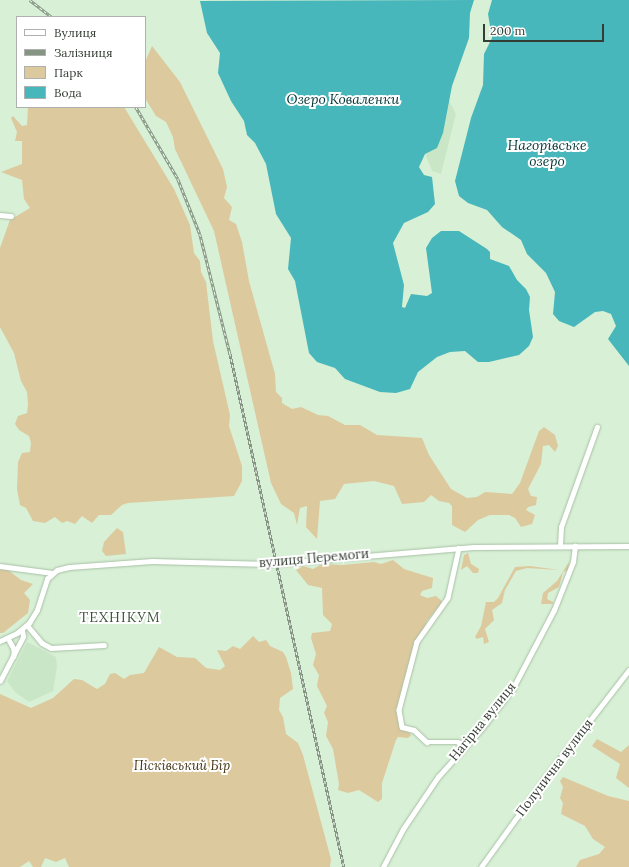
<!DOCTYPE html>
<html>
<head>
<meta charset="utf-8">
<style>
  body { margin:0 }
  #map { position:relative; width:629px; height:867px; overflow:hidden; background:#d8f0d5; font-family:Lora,serif }
  div>[style] { position:absolute }
  .built>* { inset:0; background:#c9e7c6 }
  .green>* { inset:0; background:#ddc99e }
  .water>* { inset:0; background:#47b7bb }
  .roads { filter:drop-shadow(0 0 1px #a8c0a6) drop-shadow(0 0 1px #a8c0a6) }
  .minor>* { height:4.5px; margin:-2.25px; padding:0 2.25px; transform-origin:2.25px; border-radius:2.25px; background:#fff }
  .rail>* { height:2.5px; margin-top:-1.25px; transform-origin:0; background:repeating-linear-gradient(90deg,#fff 0 3px,#849582 0 6px); box-sizing:border-box; border-block:1px solid #849582 }
  span { translate:-50% -50%; white-space:nowrap; text-align:center; line-height:1.15; -webkit-text-stroke:4px #fff; paint-order:stroke }
  .street-label { font-size:13px; color:#343d33 }
  .park-label { font-size:13px; color:#423414; font-style:italic }
  .water-label { font-size:14px; color:#003537; font-style:italic }
  .neighbourhood-label { font-size:14px; color:#3e523c; letter-spacing:1px }
  .legend { position:absolute; left:16px; top:16px; width:130px; height:92px; box-sizing:border-box; background:#fff; border:1px solid #aeb1ad; margin:0; padding:5px 7px; list-style:none; font-size:12px; color:#343d33 }
  .legend li { display:flex; align-items:center; gap:8px; height:20px }
  .legend b { width:20px; border:1px solid #aeb1ad }
  .scale { position:absolute; left:483px; top:24px; width:121px; height:18px; box-sizing:border-box; border:2px solid #343d33; border-top:0; padding-left:5px; font-size:12px; line-height:14px; white-space:nowrap; color:#343d33; -webkit-text-stroke:3px #fff; paint-order:stroke }
</style>
</head>
<body>
<div id="map">
  <div class="built">
    <i style="clip-path:polygon(448px 99px,456px 114px,441px 174px,432px 171px,414px 125px)"></i>
    <i style="clip-path:polygon(27px 642px,56px 657px,57px 667px,53px 691px,29px 702px,15px 692px,7px 681px)"></i>
  </div>
  <div class="green">
    <i style="clip-path:polygon(152px 46px,180px 82px,223px 169px,227px 187px,224px 198px,232px 207px,229px 220px,236px 224px,242px 242px,249px 281px,275px 374px,276px 392px,282px 398px,282px 403px,292px 409px,301px 407px,318px 415px,328px 416px,345px 425px,360px 425px,377px 435px,422px 438px,429px 455px,451px 489px,467px 498px,477px 497px,485px 492px,512px 494px,520px 483px,539px 431px,544px 427px,555px 435px,558px 446px,555px 452px,549px 445px,543px 446px,541px 464px,528px 489px,531px 496px,537px 497px,536px 505px,528px 507px,526px 510px,535px 515px,532px 524px,521px 527px,515px 518px,509px 515px,490px 515px,478px 520px,465px 532px,452px 525px,452px 506px,449px 503px,439px 501px,431px 495px,424px 502px,402px 504px,394px 486px,374px 481px,344px 484px,335px 499px,320px 501px,317px 539px,306px 527px,307px 506px,300px 508px,297px 525px,294px 513px,281px 504px,271px 483px,214px 231px,175px 149px,173px 137px,166px 122px,156px 116px,145px 98px,145px 62px)"></i>
    <i style="clip-path:polygon(28px 107px,124px 107px,174px 189px,190px 225px,194px 253px,200px 261px,201px 272px,206px 282px,213px 341px,230px 415px,229px 426px,242px 466px,242px 481px,234px 496px,128px 503px,122px 505px,111px 515px,99px 515px,92px 523px,82px 516px,75px 524px,67px 521px,62px 523px,55px 517px,45px 523px,33px 521px,26px 508px,20px 505px,17px 489px,18px 462px,22px 453px,30px 452px,31px 443px,29px 436px,19px 430px,15px 424px,18px 416px,27px 413px,28px 405px,27px 392px,21px 381px,14px 353px,0 327px,0 248px,10px 220px,30px 208px,24px 199px,22px 180px,1px 172px,22px 164px,22px 141px,15px 141px,17px 132px,11px 118px,13px 116px,22px 126px,27px 125px)"></i>
    <i style="clip-path:polygon(117px 528px,123px 532px,126px 554px,106px 556px,102px 551px,104px 542px)"></i>
    <i style="clip-path:polygon(468px 553px,471px 564px,479px 569px,478px 573px,473px 573px,467px 566px,461px 570px,464px 555px)"></i>
    <i style="clip-path:polygon(393px 560px,404px 569px,433px 578px,432px 588px,422px 591px,420px 595px,427px 598px,436px 596px,443px 602px,427px 621px,403px 683px,399px 719px,411px 735px,408px 738px,398px 737px,396px 740px,382px 783px,382px 799px,378px 802px,359px 790px,348px 793px,338px 790px,339px 784px,333px 749px,326px 736px,328px 722px,324px 713px,327px 706px,317px 686px,319px 675px,313px 665px,316px 654px,311px 638px,312px 633px,330px 631px,332px 624px,323px 615px,322px 588px,308px 585px,296px 570px,303px 566px,313px 569px,322px 564px,342px 565px,374px 562px,381px 564px)"></i>
    <i style="clip-path:polygon(569px 562px,568px 570px,563px 572px,559px 587px,548px 593px,547px 599px,553px 602px,553px 604px,541px 604px,543px 593px,557px 581px)"></i>
    <i style="clip-path:polygon(530px 566px,559px 570px,527px 568px,516px 571px,505px 590px,502px 603px,492px 610px,494px 620px,485px 629px,489px 642px,484px 644px,483px 637px,477px 639px,475px 637px,481px 626px,486px 602px,494px 602px,498px 598px,515px 567px)"></i>
    <i style="clip-path:polygon(0 569px,8px 570px,21px 580px,33px 584px,24px 593px,30px 600px,28px 613px,3px 633px,0 633px)"></i>
    <i style="clip-path:polygon(253px 636px,259px 642px,266px 640px,270px 646px,283px 652px,286px 657px,291px 673px,293px 689px,280px 698px,279px 710px,283px 717px,286px 734px,298px 743px,303px 755px,331px 859px,330px 867px,69px 867px,65px 858px,56px 862px,45px 858px,41px 867px,33px 867px,29px 861px,20px 867px,0 867px,0 694px,31px 708px,53px 698px,74px 679px,82px 680px,97px 689px,105px 684px,110px 674px,115px 673px,124px 679px,130px 675px,144px 673px,159px 647px,177px 657px,195px 658px,206px 668px,220px 670px,225px 666px,217px 650px,226px 651px,233px 646px,240px 649px)"></i>
    <i style="clip-path:polygon(597px 739px,621px 752px,629px 745px,629px 788px,616px 778px,620px 764px,592px 746px)"></i>
    <i style="clip-path:polygon(563px 777px,608px 796px,629px 801px,629px 867px,576px 867px,580px 860px,599px 854px,605px 847px,593px 839px,585px 826px,561px 814px,563px 803px,560px 798px,563px 787px,560px 781px)"></i>
  </div>
  <div class="water">
    <i style="clip-path:polygon(474px 0,470px 13px,469px 38px,452px 86px,443px 133px,437px 148px,425px 154px,419px 167px,424px 175px,432px 177px,435px 204px,428px 212px,404px 223px,393px 243px,404px 285px,402px 307px,405px 308px,411px 294px,427px 296px,432px 293px,426px 248px,432px 238px,441px 231px,459px 231px,487px 249px,490px 252px,490px 259px,509px 266px,517px 280px,526px 289px,530px 297px,529px 310px,533px 337px,529px 346px,519px 355px,489px 362px,478px 362px,465px 351px,450px 352px,437px 357px,418px 372px,410px 389px,396px 393px,380px 392px,345px 379px,335px 368px,317px 362px,309px 353px,295px 281px,288px 269px,291px 238px,276px 214px,266px 164px,255px 143px,247px 135px,244px 121px,231px 101px,218px 73px,220px 53px,207px 33px,200px 1px)"></i>
    <i style="clip-path:polygon(629px 0,629px 366px,608px 339px,616px 326px,611px 314px,603px 311px,595px 312px,574px 327px,559px 321px,553px 314px,555px 292px,546px 273px,527px 254px,521px 240px,502px 227px,487px 210px,468px 203px,459px 196px,455px 181px,471px 118px,483px 85px,484px 54px,492px 38px,488px 14px,492px 0)"></i>
  </div>
  <div class="roads">
    <div class="minor">
      <i style="left:0;top:215px;width:11px;rotate:5deg"></i>
      <i style="left:560px;top:546px;width:19px;rotate:-87deg"></i>
      <i style="left:561px;top:527px;width:106px;rotate:-70.2deg"></i>
      <i style="left:459px;top:548px;width:51px;rotate:102.4deg"></i>
      <i style="left:448px;top:598px;width:54px;rotate:125.2deg"></i>
      <i style="left:417px;top:642px;width:70px;rotate:104.8deg"></i>
      <i style="left:399px;top:710px;width:17px;rotate:80deg"></i>
      <i style="left:402px;top:727px;width:12px;rotate:14deg"></i>
      <i style="left:414px;top:730px;width:18px;rotate:43deg"></i>
      <i style="left:427px;top:742px;width:31px"></i>
      <i style="left:458px;top:742px;width:9px;rotate:27deg"></i>
      <i style="left:0;top:566px;width:53px;rotate:7.5deg"></i>
      <i style="left:27px;top:625px;width:23px;rotate:50deg"></i>
      <i style="left:42px;top:643px;width:10px;rotate:29deg"></i>
      <i style="left:51px;top:648px;width:53px;rotate:-3.2deg"></i>
      <i style="left:8px;top:638px;width:13px;rotate:61deg"></i>
      <i style="left:14px;top:649px;width:7px;rotate:90deg"></i>
      <i style="left:0;top:641px;width:19px;rotate:-25deg"></i>
      <i style="left:17px;top:633px;width:16px;rotate:-40deg"></i>
      <i style="left:29px;top:623px;width:15px;rotate:-58deg"></i>
      <i style="left:37px;top:610px;width:33px;rotate:-72deg"></i>
      <i style="left:47px;top:579px;width:13px;rotate:-42deg"></i>
      <i style="left:57px;top:570px;width:12px;rotate:-14deg"></i>
      <i style="left:69px;top:567px;width:83px;rotate:-4.1deg"></i>
      <i style="left:152px;top:561px;width:118px;rotate:1.5deg"></i>
      <i style="left:270px;top:564px;width:204px;rotate:-4.8deg"></i>
      <i style="left:473px;top:547px;width:156px;rotate:-0.4deg"></i>
      <i style="left:0;top:681px;width:50px;rotate:-62.4deg"></i>
      <i style="left:23px;top:637px;width:7px;rotate:-98deg"></i>
      <i style="left:383px;top:867px;width:43px;rotate:-62.2deg"></i>
      <i style="left:403px;top:829px;width:63px;rotate:-56.1deg"></i>
      <i style="left:438px;top:777px;width:64px;rotate:-48.1deg"></i>
      <i style="left:481px;top:729px;width:52px;rotate:-52deg"></i>
      <i style="left:513px;top:688px;width:88px;rotate:-62.3deg"></i>
      <i style="left:554px;top:610px;width:52px;rotate:-68.4deg"></i>
      <i style="left:573px;top:562px;width:16px;rotate:-83deg"></i>
      <i style="left:481px;top:867px;width:111px;rotate:-54.2deg"></i>
      <i style="left:546px;top:777px;width:135px;rotate:-52.2deg"></i>
    </div>
  </div>
  <div class="rail">
    <i style="left:30px;top:0;width:28px;rotate:38deg"></i>
    <i style="left:136px;top:107px;width:83px;rotate:59.7deg"></i>
    <i style="left:178px;top:179px;width:59px;rotate:68.2deg"></i>
    <i style="left:200px;top:234px;width:123px;rotate:75.9deg"></i>
    <i style="left:230px;top:353px;width:526px;rotate:77.49deg"></i>
  </div>
  <div class="street-label">
    <span style="left:314px;top:559px;rotate:-5deg">вулиця Перемоги</span>
    <span style="left:483px;top:722px;rotate:-51deg">Нагірна вулиця</span>
    <span style="left:555px;top:768px;rotate:-53deg">Полунична вулиця</span>
  </div>
  <div class="park-label">
    <span style="left:182px;top:766px">Пісківський Бір</span>
  </div>
  <div class="water-label">
    <span style="left:343px;top:99px">Озеро Коваленки</span>
    <span style="left:547px;top:153px">Нагорівське<br>озеро</span>
  </div>
  <div class="neighbourhood-label">
    <span style="left:120px;top:617px">ТЕХНІКУМ</span>
  </div>
  <ul class="legend">
  <li><b style="height:5px;background:#fff"></b>Вулиця</li>
  <li><b style="height:5px;background:#849582"></b>Залізниця</li>
  <li><b style="height:11px;background:#ddc99e"></b>Парк</li>
  <li><b style="height:11px;background:#47b7bb"></b>Вода</li>
  </ul>
  <div class="scale">200 m</div>
</div>
</body>
</html>
